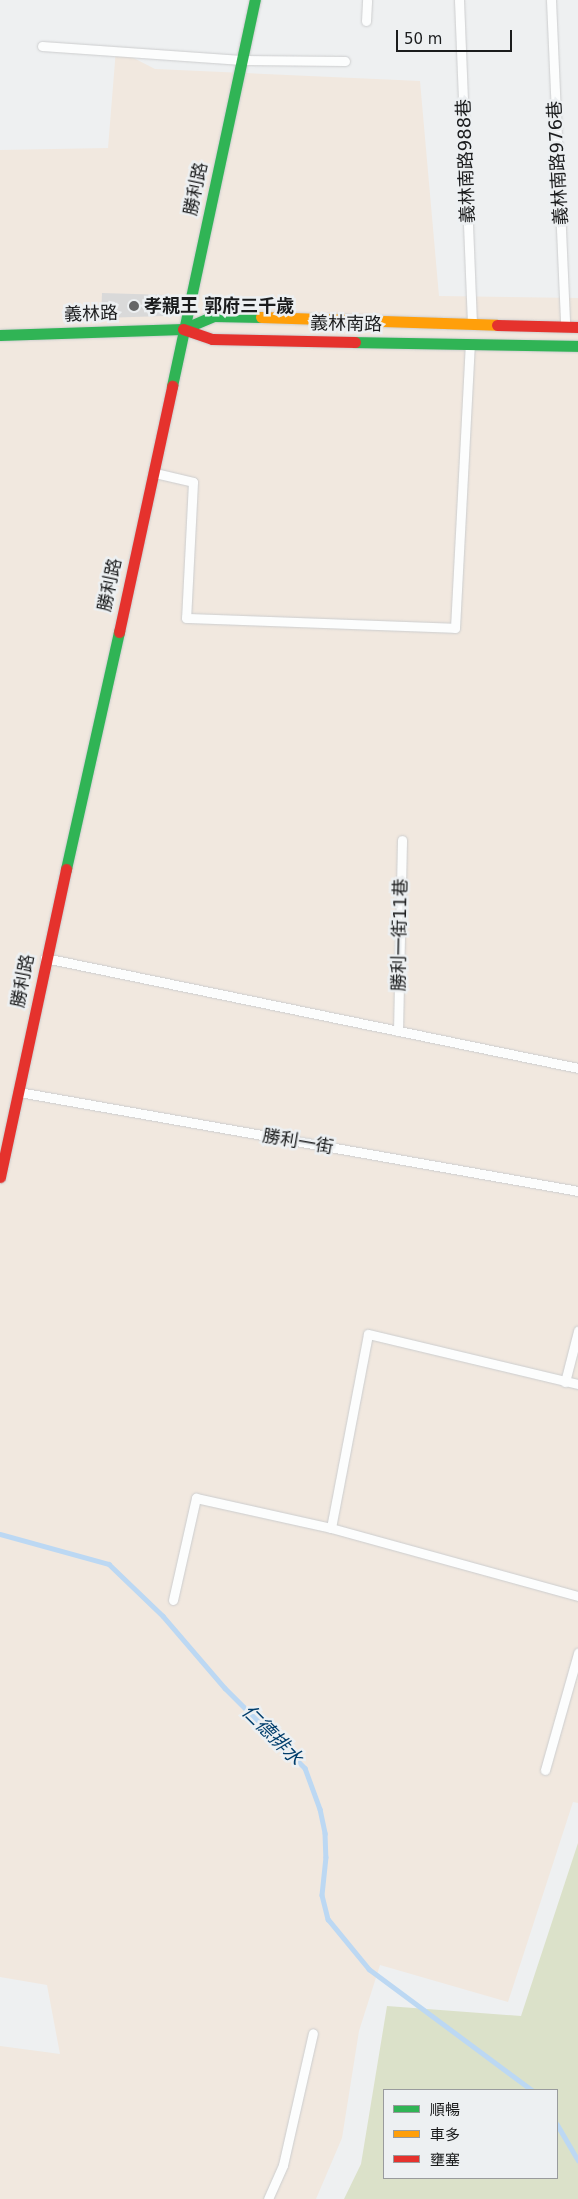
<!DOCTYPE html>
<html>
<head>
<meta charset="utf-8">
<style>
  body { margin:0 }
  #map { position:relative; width:578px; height:2199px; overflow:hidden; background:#eef0f1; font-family:"DejaVu Sans","Noto Sans TC",sans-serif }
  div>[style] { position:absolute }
  .industrial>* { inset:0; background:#f1e8df }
  .green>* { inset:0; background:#dbe1c9 }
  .stream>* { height:4.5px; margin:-2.25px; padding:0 2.25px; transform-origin:2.25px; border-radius:2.25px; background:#bcd8f3 }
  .building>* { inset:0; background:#d9d9d9 }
  .roads { filter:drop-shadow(0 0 1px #cccdce) drop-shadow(0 0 1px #cccdce) }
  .lane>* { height:9px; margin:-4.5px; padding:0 4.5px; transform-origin:4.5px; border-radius:4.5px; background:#fcfdfd }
  .fast>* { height:11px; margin:-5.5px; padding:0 5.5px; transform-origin:5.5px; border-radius:5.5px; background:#30b455 }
  .slow>* { height:11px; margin:-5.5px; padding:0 5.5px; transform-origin:5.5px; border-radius:5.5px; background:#ff9f0a }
  .jam>* { height:11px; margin:-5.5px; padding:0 5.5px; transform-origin:5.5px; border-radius:5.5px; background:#e5322d }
  .dots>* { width:14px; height:14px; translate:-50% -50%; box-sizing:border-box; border:2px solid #edf0f2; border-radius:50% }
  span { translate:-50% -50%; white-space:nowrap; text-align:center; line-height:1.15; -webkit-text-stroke:5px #edf0f2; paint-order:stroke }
  .street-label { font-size:18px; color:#1b1c1d }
  .poi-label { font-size:18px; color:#1b1c1d; font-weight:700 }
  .left { translate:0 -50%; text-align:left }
  .water-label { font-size:19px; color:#003d6b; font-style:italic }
  .legend { position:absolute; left:383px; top:2089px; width:175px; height:90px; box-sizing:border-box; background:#edf0f2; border:1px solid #999b9d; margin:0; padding:6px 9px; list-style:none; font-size:15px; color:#1b1c1d }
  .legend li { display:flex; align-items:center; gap:10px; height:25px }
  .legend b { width:25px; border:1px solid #999b9d }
  .scale { position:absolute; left:396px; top:30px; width:116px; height:22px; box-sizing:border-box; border:2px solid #1b1c1d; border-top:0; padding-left:6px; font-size:15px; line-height:18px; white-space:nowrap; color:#1b1c1d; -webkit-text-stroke:4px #edf0f2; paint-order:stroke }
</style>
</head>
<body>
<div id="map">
  <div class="industrial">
    <i style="clip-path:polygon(116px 49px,155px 69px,420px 81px,439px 296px,578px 298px,578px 1803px,573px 1802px,508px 2002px,380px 1965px,359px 2031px,342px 2138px,316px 2199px,0 2199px,0 2046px,60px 2054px,47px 1985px,0 1977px,0 150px,108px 148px)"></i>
  </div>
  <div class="green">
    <i style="clip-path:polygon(evenodd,578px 1843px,578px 2199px,344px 2199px,361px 2164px,387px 2006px,521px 2016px,578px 1843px,384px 2090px,557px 2090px,557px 2178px,384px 2178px,384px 2090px)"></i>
  </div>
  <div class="stream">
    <i style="left:0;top:1534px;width:113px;rotate:15.4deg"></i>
    <i style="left:109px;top:1564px;width:75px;rotate:43.9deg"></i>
    <i style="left:163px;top:1616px;width:95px;rotate:49.3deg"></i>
    <i style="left:225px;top:1688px;width:113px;rotate:45deg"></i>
    <i style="left:305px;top:1768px;width:44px;rotate:69.9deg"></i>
    <i style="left:320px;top:1809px;width:25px;rotate:78deg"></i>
    <i style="left:325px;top:1833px;width:24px;rotate:88deg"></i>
    <i style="left:326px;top:1857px;width:38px;rotate:96deg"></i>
    <i style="left:322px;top:1895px;width:25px;rotate:76deg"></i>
    <i style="left:328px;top:1919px;width:65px;rotate:50.6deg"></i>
    <i style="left:369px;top:1969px;width:203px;rotate:36.6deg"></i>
    <i style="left:557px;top:2124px;width:42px;rotate:59.7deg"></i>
  </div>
  <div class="building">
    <i style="clip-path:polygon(102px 293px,167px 295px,165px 316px,101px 318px)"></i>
  </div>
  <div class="roads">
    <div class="lane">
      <i style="left:459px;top:0;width:322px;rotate:87.7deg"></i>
      <i style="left:551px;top:0;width:327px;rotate:87.5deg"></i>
      <i style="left:366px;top:21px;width:21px;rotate:-87deg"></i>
      <i style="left:42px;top:46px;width:200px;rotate:4deg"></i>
      <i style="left:242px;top:60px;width:103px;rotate:0.6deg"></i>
      <i style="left:155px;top:473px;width:39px;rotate:13deg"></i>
      <i style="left:193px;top:482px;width:136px;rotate:92.9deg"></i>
      <i style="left:186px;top:618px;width:269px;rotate:2.1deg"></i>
      <i style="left:455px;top:628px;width:282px;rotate:-87deg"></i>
      <i style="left:45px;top:958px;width:544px;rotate:11.66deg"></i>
      <i style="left:398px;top:1031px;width:191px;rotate:-88.8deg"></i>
      <i style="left:19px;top:1092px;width:568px;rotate:10.04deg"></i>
      <i style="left:565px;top:1382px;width:53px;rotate:-75.7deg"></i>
      <i style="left:331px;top:1528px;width:197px;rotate:-79.2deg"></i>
      <i style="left:368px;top:1334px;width:216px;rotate:13.4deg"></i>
      <i style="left:173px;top:1600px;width:105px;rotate:-77.3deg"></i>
      <i style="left:196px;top:1498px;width:138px;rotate:12.5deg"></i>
      <i style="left:331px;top:1528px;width:256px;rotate:15.4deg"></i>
      <i style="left:545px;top:1770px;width:122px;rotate:-74.2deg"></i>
      <i style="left:268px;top:2199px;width:37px;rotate:-66deg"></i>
      <i style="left:283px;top:2165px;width:135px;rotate:-77.2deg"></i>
    </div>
    <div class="fast">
      <i style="left:0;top:335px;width:183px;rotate:-1.9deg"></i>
      <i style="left:183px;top:329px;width:33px;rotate:-23deg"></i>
      <i style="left:213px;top:316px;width:48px;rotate:1.2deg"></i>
      <i style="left:355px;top:342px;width:223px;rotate:1deg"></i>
      <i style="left:172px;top:386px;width:395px;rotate:-77.9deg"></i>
      <i style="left:66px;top:869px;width:243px;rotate:-77.4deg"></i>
    </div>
    <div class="slow">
      <i style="left:261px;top:317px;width:236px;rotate:1.9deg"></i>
    </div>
    <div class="jam">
      <i style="left:497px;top:325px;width:81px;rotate:1.4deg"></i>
      <i style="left:183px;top:329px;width:31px;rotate:19deg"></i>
      <i style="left:212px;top:339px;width:143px;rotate:1.2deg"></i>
      <i style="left:119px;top:632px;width:252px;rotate:-77.8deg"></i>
      <i style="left:0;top:1177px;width:315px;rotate:-77.9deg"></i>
    </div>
  </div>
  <div class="dots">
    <i style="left:134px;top:306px;background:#656667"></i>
  </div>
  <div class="street-label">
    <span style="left:466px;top:161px;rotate:-92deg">義林南路988巷</span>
    <span style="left:558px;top:163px;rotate:-93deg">義林南路976巷</span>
    <span style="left:196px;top:189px;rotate:-78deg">勝利路</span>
    <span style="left:91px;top:314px;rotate:-2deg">義林路</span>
    <span style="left:346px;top:324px;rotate:1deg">義林南路</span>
    <span style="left:110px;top:585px;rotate:-78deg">勝利路</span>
    <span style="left:400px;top:935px;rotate:-89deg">勝利一街11巷</span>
    <span style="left:23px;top:981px;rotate:-79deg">勝利路</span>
    <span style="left:298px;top:1142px;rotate:10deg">勝利一街</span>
  </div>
  <div class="poi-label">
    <span class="left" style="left:144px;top:306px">孝親王 郭府三千歲</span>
  </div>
  <div class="water-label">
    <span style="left:272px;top:1735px;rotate:45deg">仁德排水</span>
  </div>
  <ul class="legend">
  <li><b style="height:6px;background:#30b455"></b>順暢</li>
  <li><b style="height:6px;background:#ff9f0a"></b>車多</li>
  <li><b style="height:6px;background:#e5322d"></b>壅塞</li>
  </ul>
  <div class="scale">50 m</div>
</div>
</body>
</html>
